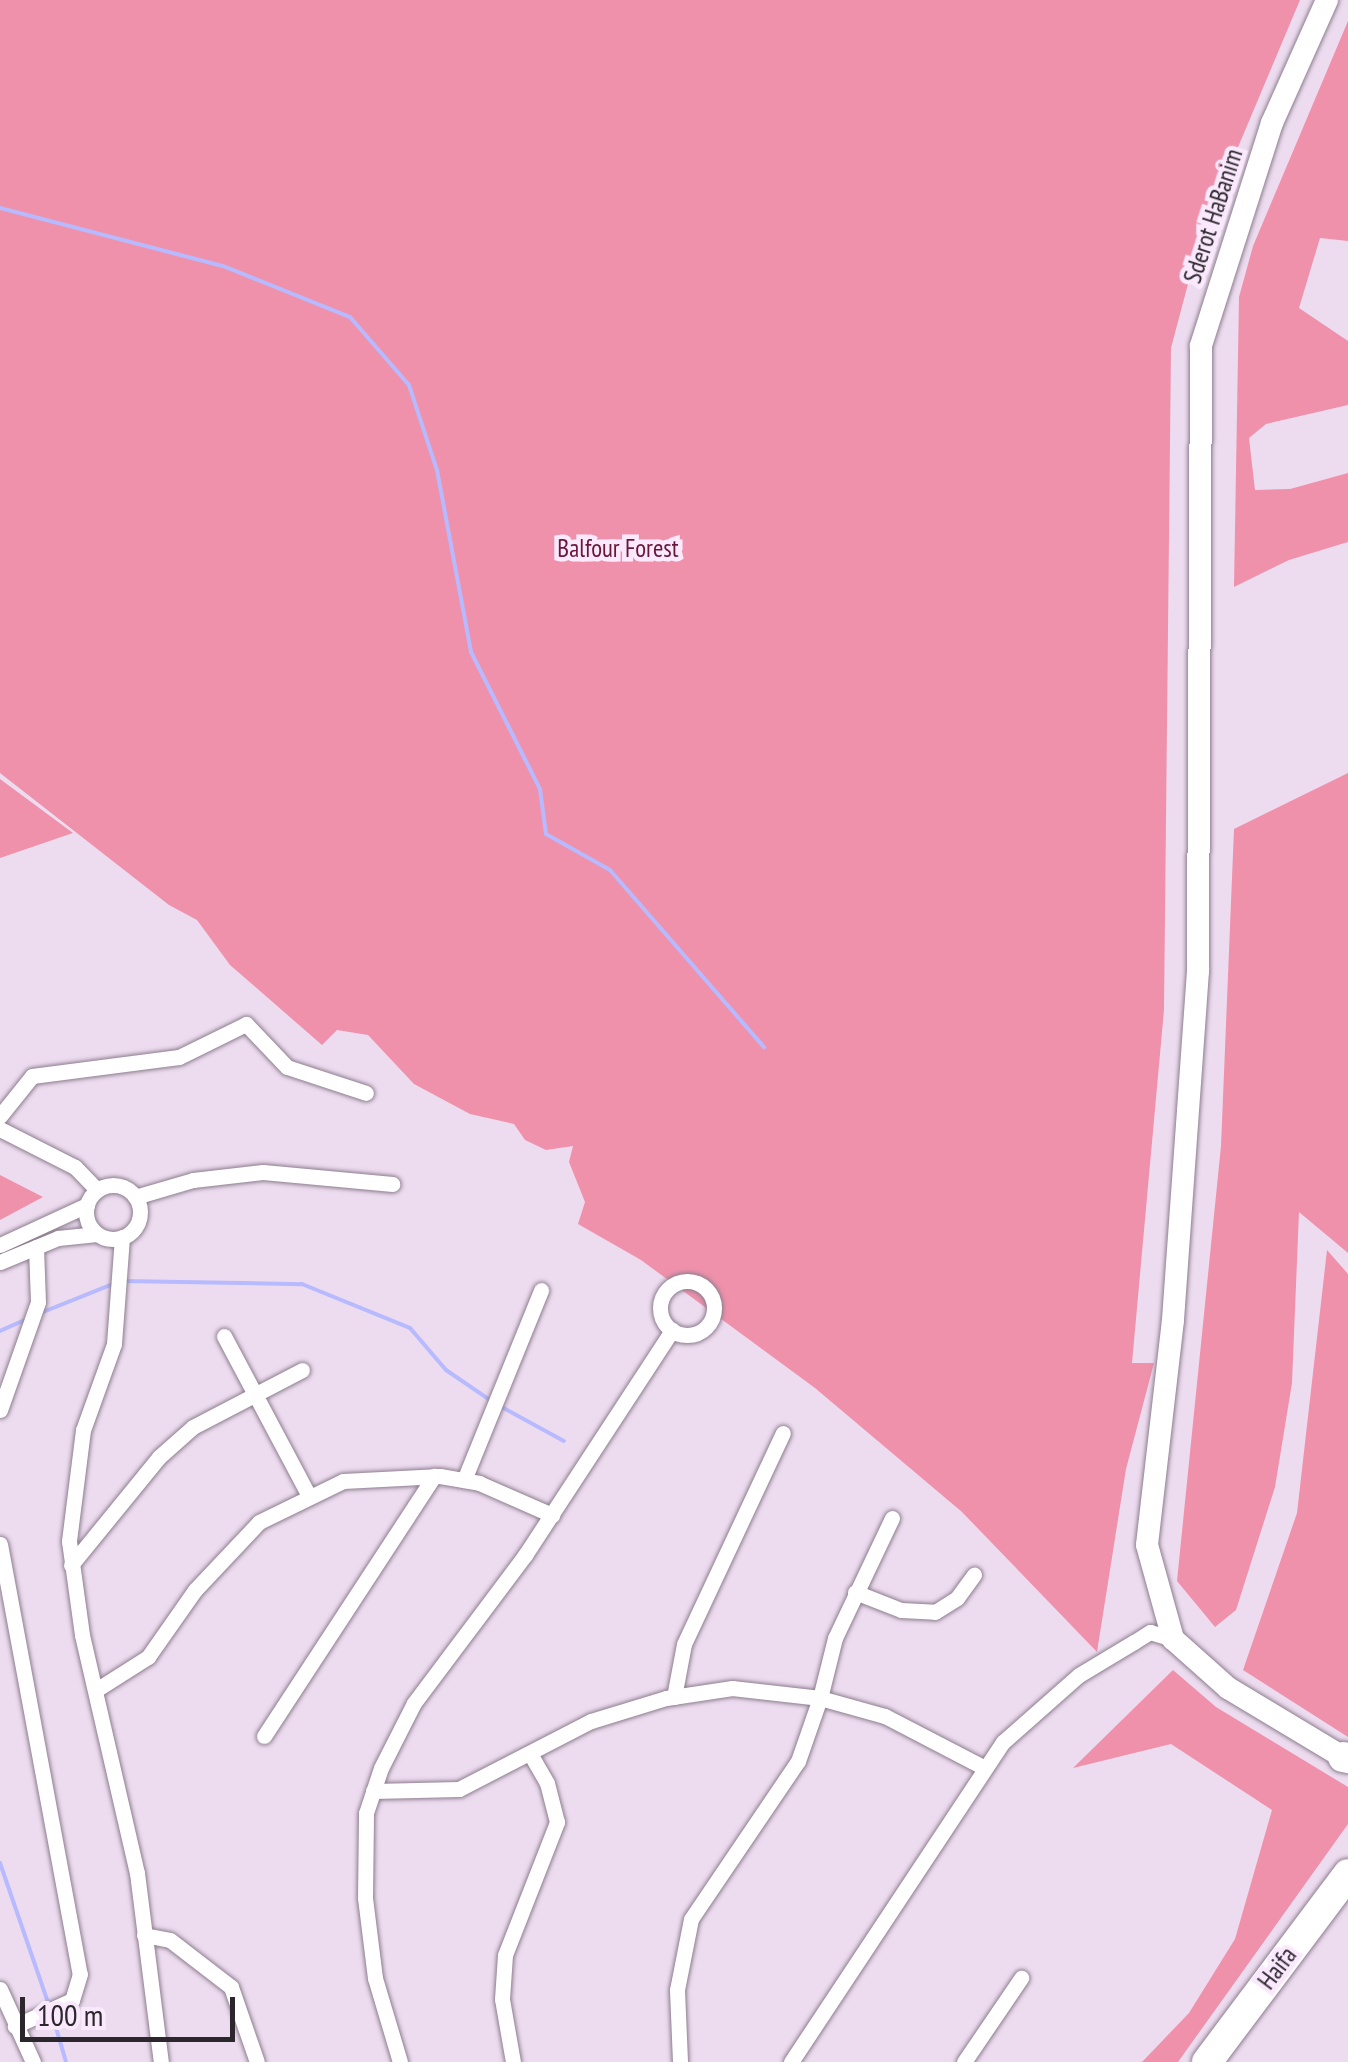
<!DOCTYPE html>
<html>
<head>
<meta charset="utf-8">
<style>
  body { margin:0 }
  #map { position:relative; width:1348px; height:2062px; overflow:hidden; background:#eddcef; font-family:"PT Sans Narrow",sans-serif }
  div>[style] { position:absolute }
  .green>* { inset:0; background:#ef91ab }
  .stream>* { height:4px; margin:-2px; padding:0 2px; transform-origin:2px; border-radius:2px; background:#b7bafe }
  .roads { filter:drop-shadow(0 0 2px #8d7d8f) drop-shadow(0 0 2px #8d7d8f) }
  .street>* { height:15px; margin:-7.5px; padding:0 7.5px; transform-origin:7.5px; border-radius:7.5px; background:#fff }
  .street>.ring { margin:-7.5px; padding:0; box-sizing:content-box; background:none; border:15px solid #fff; border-radius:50% }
  .secondary>* { height:22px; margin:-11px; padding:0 11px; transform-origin:11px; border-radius:11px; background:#fff }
  .highway>* { height:30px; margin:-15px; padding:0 15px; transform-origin:15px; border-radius:15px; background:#fff }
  span { translate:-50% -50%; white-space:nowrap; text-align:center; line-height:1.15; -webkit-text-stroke:9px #fae9fc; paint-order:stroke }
  .street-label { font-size:25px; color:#2c262d }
  .park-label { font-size:25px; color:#6b1637 }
  .scale { position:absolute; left:20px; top:1997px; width:215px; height:45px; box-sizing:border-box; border:5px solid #2c262d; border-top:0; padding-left:12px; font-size:30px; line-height:35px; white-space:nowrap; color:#2c262d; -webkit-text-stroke:8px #fae9fc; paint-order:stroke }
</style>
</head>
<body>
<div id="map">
  <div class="green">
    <i style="clip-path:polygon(0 0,1300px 0,1201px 235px,1171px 348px,1164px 1010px,1132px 1363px,1154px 1363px,1126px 1469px,1097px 1652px,962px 1512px,815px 1388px,641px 1260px,578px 1224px,585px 1202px,569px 1162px,573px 1146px,546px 1150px,525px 1140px,514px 1124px,470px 1114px,414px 1084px,368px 1035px,337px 1030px,322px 1045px,230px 965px,197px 920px,169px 905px,0 773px)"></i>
    <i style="clip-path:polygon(1348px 21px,1348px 241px,1320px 238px,1299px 308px,1348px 341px,1348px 405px,1266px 424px,1249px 438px,1255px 490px,1290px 489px,1348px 473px,1348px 542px,1289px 560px,1234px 587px,1239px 297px,1253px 246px)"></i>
    <i style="clip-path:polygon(1348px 773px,1348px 1253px,1299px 1212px,1292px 1383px,1275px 1487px,1236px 1610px,1215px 1627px,1177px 1581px,1221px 1146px,1234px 829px)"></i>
    <i style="clip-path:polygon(0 779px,73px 833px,0 858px)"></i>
    <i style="clip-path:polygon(0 1175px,43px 1197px,0 1220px)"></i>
    <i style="clip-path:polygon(1327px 1250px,1348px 1274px,1348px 1737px,1243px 1670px,1297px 1513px)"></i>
    <i style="clip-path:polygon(1173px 1670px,1216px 1707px,1348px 1787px,1348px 1824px,1178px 2062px,1142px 2062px,1189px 2013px,1235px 1939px,1272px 1810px,1171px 1744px,1073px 1768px)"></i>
  </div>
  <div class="stream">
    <i style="left:0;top:208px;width:230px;rotate:14.6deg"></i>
    <i style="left:223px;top:266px;width:137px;rotate:21.9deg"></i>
    <i style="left:350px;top:317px;width:90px;rotate:49.1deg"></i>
    <i style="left:409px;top:385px;width:89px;rotate:71.8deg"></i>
    <i style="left:437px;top:470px;width:185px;rotate:79.4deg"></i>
    <i style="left:471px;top:652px;width:153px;rotate:63.3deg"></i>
    <i style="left:540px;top:789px;width:45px;rotate:82.4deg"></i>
    <i style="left:546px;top:834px;width:73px;rotate:29.4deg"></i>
    <i style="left:610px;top:870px;width:235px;rotate:49deg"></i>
    <i style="left:122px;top:1281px;width:180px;rotate:1deg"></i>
    <i style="left:302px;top:1284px;width:117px;rotate:22.2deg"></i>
    <i style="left:410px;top:1328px;width:55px;rotate:49.4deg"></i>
    <i style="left:446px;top:1370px;width:53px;rotate:34.3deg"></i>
    <i style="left:38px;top:1314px;width:81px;rotate:-21.8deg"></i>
    <i style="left:0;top:1331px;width:27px;rotate:-24deg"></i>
    <i style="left:498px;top:1405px;width:75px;rotate:28.6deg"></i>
    <i style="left:0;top:1863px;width:150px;rotate:71deg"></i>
    <i style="left:52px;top:2014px;width:50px;rotate:73.7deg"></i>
  </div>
  <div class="roads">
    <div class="street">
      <i style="left:0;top:1116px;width:51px;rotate:-51.3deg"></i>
      <i style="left:32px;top:1076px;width:148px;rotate:-7.4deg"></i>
      <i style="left:179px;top:1057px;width:75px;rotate:-26.2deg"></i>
      <i style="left:246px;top:1024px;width:59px;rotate:46.4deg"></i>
      <i style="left:287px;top:1067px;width:83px;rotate:18.2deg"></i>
      <i style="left:0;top:1129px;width:84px;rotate:26.9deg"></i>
      <i style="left:75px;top:1167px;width:32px;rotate:46deg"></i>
      <i class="ring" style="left:86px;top:1185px;width:39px;height:39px"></i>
      <i style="left:135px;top:1197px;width:60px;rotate:-16.3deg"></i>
      <i style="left:193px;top:1180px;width:70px;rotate:-6.5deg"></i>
      <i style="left:263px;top:1172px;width:130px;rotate:5.3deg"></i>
      <i style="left:122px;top:1237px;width:107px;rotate:94.3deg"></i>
      <i style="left:114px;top:1344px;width:91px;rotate:109.8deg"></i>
      <i style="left:83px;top:1430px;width:112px;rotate:97.2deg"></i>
      <i style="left:69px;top:1541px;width:95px;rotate:82.1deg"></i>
      <i style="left:82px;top:1635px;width:244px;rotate:77deg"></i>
      <i style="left:137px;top:1873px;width:191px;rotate:82.8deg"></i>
      <i style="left:0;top:1245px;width:96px;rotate:-24.7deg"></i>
      <i style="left:0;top:1262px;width:63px;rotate:-22.5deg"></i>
      <i style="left:58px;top:1238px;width:39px;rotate:-6deg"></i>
      <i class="ring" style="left:660px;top:1281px;width:39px;height:39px"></i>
      <i style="left:224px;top:1336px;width:179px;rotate:62deg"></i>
      <i style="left:0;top:1410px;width:114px;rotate:-70.6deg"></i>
      <i style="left:38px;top:1302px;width:55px;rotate:-92.1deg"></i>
      <i style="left:464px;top:1480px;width:205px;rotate:-67.9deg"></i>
      <i style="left:892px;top:1518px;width:133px;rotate:115.4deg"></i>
      <i style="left:835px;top:1638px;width:62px;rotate:104deg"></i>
      <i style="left:820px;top:1698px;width:67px;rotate:15.5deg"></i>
      <i style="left:885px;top:1716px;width:110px;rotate:27.5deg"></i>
      <i style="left:0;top:1544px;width:437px;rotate:79.5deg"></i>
      <i style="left:80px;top:1974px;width:27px;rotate:107deg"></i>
      <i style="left:72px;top:2000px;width:63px;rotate:155.5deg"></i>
      <i style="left:71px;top:1565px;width:139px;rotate:-50.8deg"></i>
      <i style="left:159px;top:1457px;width:45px;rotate:-41.4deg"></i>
      <i style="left:193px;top:1427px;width:123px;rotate:-27.6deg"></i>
      <i style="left:855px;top:1592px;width:49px;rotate:21.4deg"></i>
      <i style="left:901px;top:1610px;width:34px;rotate:3deg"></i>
      <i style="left:935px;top:1612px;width:26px;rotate:-32deg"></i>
      <i style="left:957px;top:1598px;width:29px;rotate:-54deg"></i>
      <i style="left:96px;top:1690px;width:62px;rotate:-32.4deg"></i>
      <i style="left:148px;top:1657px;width:82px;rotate:-55deg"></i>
      <i style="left:195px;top:1590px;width:93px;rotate:-46.7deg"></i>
      <i style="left:259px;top:1522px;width:93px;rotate:-26deg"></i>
      <i style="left:343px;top:1481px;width:97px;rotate:-3deg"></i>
      <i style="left:440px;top:1476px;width:40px;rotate:10deg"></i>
      <i style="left:479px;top:1483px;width:80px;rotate:23.7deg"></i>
      <i style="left:674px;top:1697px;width:54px;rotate:-79.3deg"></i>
      <i style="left:684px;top:1644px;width:233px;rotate:-64.9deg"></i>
      <i style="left:264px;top:1736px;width:311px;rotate:-56.8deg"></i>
      <i style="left:373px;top:1791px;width:86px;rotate:-1.3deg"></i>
      <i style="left:459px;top:1789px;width:148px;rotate:-27.3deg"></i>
      <i style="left:591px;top:1721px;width:78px;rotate:-17deg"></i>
      <i style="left:666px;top:1698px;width:67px;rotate:-8.6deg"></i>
      <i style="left:732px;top:1688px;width:89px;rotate:6.5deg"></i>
      <i style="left:820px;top:1698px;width:67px;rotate:109.2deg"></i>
      <i style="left:798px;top:1761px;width:191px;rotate:124.1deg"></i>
      <i style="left:691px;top:1919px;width:72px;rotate:101.2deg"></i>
      <i style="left:677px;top:1990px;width:72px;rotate:87.6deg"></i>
      <i style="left:144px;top:1935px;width:26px;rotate:11deg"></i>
      <i style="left:170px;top:1940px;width:77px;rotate:37.6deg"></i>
      <i style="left:231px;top:1987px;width:79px;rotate:70.9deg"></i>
      <i style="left:0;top:1989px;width:80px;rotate:65.7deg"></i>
      <i style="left:400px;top:2062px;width:88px;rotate:-106.6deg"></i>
      <i style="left:375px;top:1978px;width:81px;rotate:-97.1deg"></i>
      <i style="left:365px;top:1898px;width:85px;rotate:-89.3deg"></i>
      <i style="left:366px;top:1813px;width:47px;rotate:-71.6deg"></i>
      <i style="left:381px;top:1768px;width:73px;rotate:-63.1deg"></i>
      <i style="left:414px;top:1703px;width:185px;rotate:-53.1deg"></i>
      <i style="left:525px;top:1555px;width:269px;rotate:-56.8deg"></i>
      <i style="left:513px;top:2062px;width:64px;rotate:-99.9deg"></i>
      <i style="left:502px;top:1999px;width:44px;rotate:-86.1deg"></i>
      <i style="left:505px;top:1955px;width:143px;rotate:-68.6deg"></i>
      <i style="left:557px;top:1822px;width:40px;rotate:-104.4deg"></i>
      <i style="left:547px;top:1783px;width:34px;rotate:-120deg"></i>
      <i style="left:791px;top:2062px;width:384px;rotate:-56.5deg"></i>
      <i style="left:1003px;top:1742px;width:101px;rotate:-41.4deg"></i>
      <i style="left:1079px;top:1675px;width:64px;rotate:-31deg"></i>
      <i style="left:1134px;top:1642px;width:19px;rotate:-32deg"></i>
      <i style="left:1150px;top:1632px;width:24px;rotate:17deg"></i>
      <i style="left:964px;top:2062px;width:102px;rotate:-55.8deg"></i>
    </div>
    <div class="secondary">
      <i style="left:1327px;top:0;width:135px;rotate:114.1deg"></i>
      <i style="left:1272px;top:123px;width:234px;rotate:107.7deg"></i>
      <i style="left:1201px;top:346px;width:625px;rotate:90.28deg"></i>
      <i style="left:1198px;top:971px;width:350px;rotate:94.1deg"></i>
      <i style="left:1173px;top:1320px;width:226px;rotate:96.6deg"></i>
      <i style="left:1147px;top:1545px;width:98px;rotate:74.5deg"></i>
      <i style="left:1173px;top:1639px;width:74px;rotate:41.7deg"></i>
      <i style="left:1228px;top:1688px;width:140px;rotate:31deg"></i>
    </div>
    <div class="highway">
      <i style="left:1343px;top:1757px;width:5px;rotate:11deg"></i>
      <i style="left:1207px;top:2062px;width:235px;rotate:-53.1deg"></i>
    </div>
  </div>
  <div class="street-label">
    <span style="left:1213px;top:216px;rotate:-72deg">Sderot HaBanim</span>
    <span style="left:1277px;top:1968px;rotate:-53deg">Haifa</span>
  </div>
  <div class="park-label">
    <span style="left:618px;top:548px">Balfour Forest</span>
  </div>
  <div class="scale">100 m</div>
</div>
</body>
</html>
